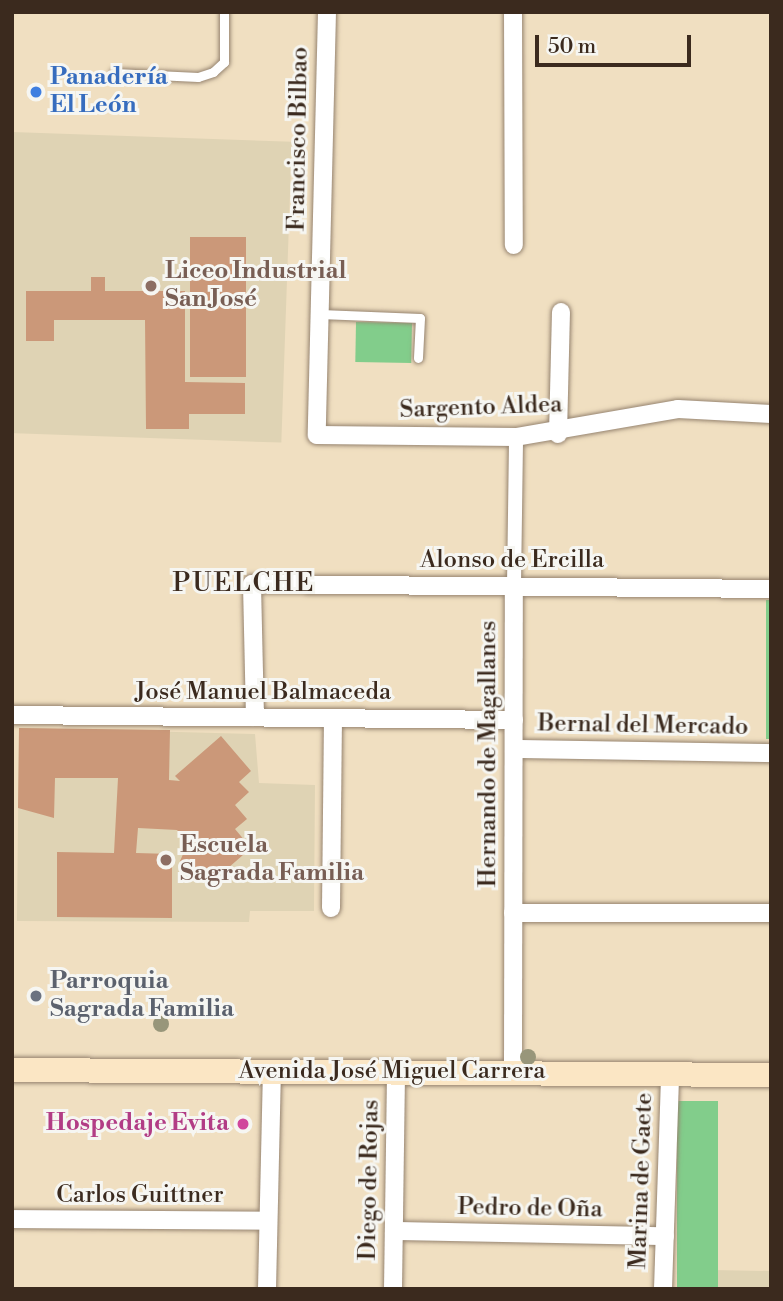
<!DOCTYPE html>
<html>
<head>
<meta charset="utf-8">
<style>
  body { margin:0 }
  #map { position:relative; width:783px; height:1301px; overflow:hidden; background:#f0dfc1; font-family:"Libre Bodoni",serif }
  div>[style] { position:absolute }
  .built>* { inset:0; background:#dfd3b4; transform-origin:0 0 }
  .green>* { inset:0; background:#82cd8b; transform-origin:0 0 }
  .building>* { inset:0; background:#cb9879; transform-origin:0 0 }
  .roads { filter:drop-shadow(0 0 2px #968470) drop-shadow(0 0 2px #968470) }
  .service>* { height:9px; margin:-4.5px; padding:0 4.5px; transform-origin:4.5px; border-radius:4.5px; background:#fff }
  .pedestrian>* { height:14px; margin:-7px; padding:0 7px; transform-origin:7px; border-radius:7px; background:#fff }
  .minor>* { height:18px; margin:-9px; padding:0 9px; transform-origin:9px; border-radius:9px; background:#fff }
  .secondary>* { height:24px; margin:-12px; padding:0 12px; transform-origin:12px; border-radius:12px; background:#fbe6c4 }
  .trees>* { width:16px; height:16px; margin:-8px; border-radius:50%; background:#98967a }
  .dots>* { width:19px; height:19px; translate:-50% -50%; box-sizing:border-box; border:4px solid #f6f6f2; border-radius:50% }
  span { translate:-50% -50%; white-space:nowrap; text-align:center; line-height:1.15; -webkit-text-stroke:6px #f6f6f2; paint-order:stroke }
  .shop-label { font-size:24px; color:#366cbe; font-weight:700 }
  .left { translate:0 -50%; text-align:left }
  .street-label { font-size:24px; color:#3b2a1e }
  .education-label { font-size:24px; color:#785e54; font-weight:700 }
  .worship-label { font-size:24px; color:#5b616d; font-weight:700 }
  .hotel-label { font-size:24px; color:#b23c85; font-weight:700 }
  .right { translate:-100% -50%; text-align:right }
  .neighbourhood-label { font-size:26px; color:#3b2a1e; letter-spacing:2px }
  .frame { position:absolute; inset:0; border:14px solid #3b2a1e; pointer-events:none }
  .scale { position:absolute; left:535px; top:35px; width:156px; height:32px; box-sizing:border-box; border:4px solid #3b2a1e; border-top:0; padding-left:9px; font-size:21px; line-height:24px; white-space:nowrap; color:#3b2a1e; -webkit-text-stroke:5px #f6f6f2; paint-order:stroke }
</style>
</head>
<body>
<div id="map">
  <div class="built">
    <i style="left:12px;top:132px;width:280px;height:301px;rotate:2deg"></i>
    <i style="clip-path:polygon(19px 728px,255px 734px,259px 783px,315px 785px,314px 911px,250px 911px,249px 922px,17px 921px)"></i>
    <i style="left:712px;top:1270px;width:59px;height:19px;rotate:1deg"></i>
  </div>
  <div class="green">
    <i style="left:356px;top:322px;width:56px;height:40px;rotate:1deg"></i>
    <i style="left:766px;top:600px;width:5px;height:139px"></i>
    <i style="left:677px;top:1101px;width:41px;height:188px"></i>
  </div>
  <div class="building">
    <i style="left:190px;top:237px;width:56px;height:140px"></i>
    <i style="clip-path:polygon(91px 277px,105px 277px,105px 291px,185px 291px,185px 382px,245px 383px,245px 414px,189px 414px,189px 429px,146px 429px,145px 320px,54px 320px,54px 341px,26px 341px,26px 291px,91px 291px)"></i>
    <i style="clip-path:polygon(19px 728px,170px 730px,169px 780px,180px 781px,175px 776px,221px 736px,251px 771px,239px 782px,249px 792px,235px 805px,247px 819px,235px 829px,251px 848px,220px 875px,192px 874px,180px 861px,188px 843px,177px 830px,138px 828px,136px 853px,172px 854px,172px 918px,57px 917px,57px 852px,114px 853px,118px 778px,55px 778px,54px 818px,18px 808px)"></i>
  </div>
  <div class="roads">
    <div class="service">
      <i style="left:114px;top:73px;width:84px;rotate:2.7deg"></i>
      <i style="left:198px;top:77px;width:16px;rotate:-18deg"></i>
      <i style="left:213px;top:72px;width:15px;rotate:-42deg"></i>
      <i style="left:224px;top:62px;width:50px;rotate:-90deg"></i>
      <i style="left:320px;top:314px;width:100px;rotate:2.3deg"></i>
      <i style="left:420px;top:318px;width:40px;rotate:92.9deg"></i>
    </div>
    <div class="pedestrian">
      <i style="left:514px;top:585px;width:148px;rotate:-89.2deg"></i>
    </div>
    <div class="minor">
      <i style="left:327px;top:12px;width:423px;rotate:91.4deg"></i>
      <i style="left:317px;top:435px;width:199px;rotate:0.6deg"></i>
      <i style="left:516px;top:437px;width:164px;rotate:-9.8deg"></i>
      <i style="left:678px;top:409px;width:93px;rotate:3.1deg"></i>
      <i style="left:513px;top:12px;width:233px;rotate:89.8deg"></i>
      <i style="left:558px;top:434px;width:122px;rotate:-88.6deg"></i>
      <i style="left:12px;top:715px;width:502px;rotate:0.57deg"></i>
      <i style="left:255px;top:717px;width:133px;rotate:-91.3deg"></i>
      <i style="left:252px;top:584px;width:519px;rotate:0.55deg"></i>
      <i style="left:514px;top:749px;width:257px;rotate:0.9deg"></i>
      <i style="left:331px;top:908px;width:190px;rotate:-89.4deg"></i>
      <i style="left:513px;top:913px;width:258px"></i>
      <i style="left:513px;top:1072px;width:487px;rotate:-89.9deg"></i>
      <i style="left:12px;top:1219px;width:256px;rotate:0.4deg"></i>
      <i style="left:394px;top:1231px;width:271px;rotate:1.1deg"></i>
      <i style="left:267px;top:1289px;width:217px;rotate:-88.7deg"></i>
      <i style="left:393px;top:1289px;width:216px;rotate:-89.2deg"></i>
      <i style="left:663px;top:1289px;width:215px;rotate:-88.1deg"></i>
    </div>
    <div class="secondary">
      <i style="left:12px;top:1070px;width:759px;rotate:0.38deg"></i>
    </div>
  </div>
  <div class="trees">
    <i style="left:161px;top:1024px"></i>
    <i style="left:528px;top:1057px"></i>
  </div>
  <div class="dots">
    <i style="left:36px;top:92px;background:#3f7fe0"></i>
    <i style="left:151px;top:286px;background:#8d6e63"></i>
    <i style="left:166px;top:860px;background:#8d6e63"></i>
    <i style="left:36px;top:996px;background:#6b7280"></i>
    <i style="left:243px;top:1124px;background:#d1479c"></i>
  </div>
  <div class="shop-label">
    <span class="left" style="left:50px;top:92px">Panadería<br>El León</span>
  </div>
  <div class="street-label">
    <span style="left:299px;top:139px;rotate:-89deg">Francisco Bilbao</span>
    <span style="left:481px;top:408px;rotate:-2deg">Sargento Aldea</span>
    <span style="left:512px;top:561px">Alonso de Ercilla</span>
    <span style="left:263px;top:693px">José Manuel Balmaceda</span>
    <span style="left:643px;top:726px;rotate:1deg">Bernal del Mercado</span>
    <span style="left:489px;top:754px;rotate:-90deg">Hernando de Magallanes</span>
    <span style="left:392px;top:1072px">Avenida José Miguel Carrera</span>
    <span style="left:370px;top:1180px;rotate:-89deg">Diego de Rojas</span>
    <span style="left:642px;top:1181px;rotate:-88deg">Marina de Gaete</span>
    <span style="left:140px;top:1196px">Carlos Guittner</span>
    <span style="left:530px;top:1209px;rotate:1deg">Pedro de Oña</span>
  </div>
  <div class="education-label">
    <span class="left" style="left:165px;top:286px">Liceo Industrial<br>San José</span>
    <span class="left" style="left:180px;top:860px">Escuela<br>Sagrada Familia</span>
  </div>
  <div class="worship-label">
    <span class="left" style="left:50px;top:996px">Parroquia<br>Sagrada Familia</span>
  </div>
  <div class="hotel-label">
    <span class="right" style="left:229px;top:1124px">Hospedaje Evita</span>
  </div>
  <div class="neighbourhood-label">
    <span style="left:244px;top:584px">PUELCHE</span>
  </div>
  <div class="frame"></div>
  <div class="scale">50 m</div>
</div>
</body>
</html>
